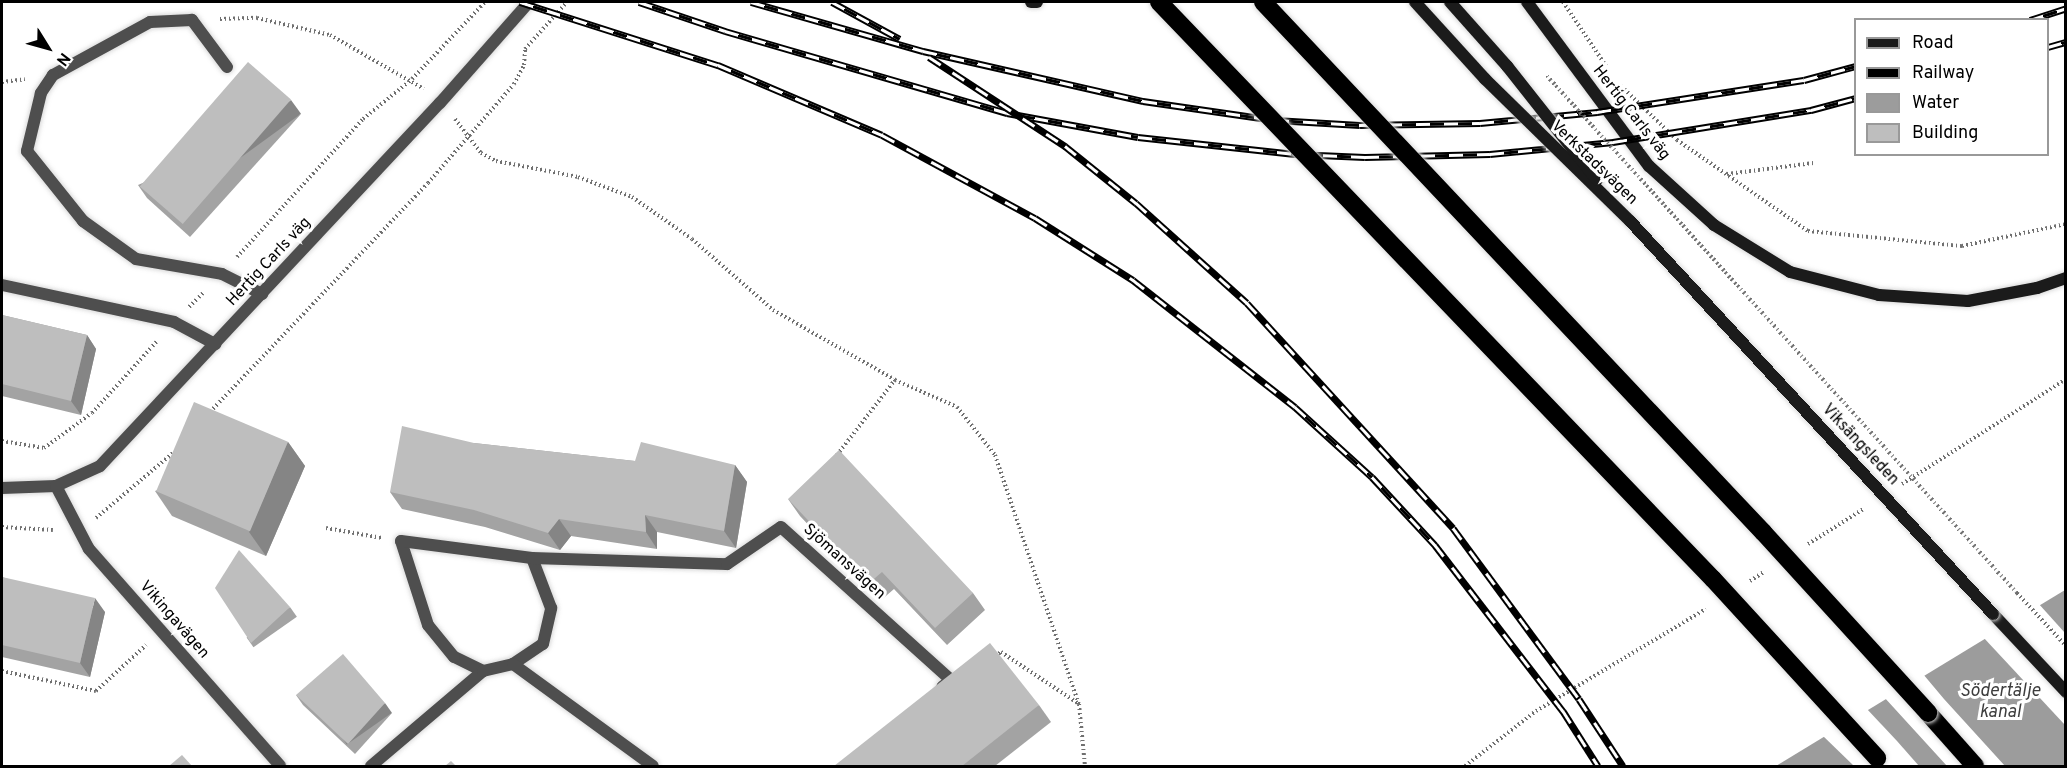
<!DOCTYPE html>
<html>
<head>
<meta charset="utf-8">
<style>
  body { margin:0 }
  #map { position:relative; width:2067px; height:768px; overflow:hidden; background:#fff; font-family:Overpass,sans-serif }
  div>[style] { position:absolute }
  .water>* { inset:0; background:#9c9c9c }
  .pier>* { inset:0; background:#fff }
  .path>* { height:4px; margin-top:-2px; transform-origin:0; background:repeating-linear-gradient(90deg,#707070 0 1.5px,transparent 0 4.5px) }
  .roads { filter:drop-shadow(0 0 2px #dbdbdb) drop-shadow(0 0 2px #dbdbdb) }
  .service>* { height:12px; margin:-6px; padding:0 6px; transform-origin:6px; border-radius:6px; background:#4e4e4e }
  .minor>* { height:12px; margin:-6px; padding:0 6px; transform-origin:6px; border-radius:6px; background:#4e4e4e }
  .secondary>* { height:12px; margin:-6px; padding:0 6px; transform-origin:6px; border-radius:6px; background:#1b1b1b }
  .motorway>* { height:18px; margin:-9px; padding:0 9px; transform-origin:9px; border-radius:9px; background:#000 }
  .rail>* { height:7px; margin-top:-3.5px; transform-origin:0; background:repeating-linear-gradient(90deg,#fff 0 14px,#000 0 28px); box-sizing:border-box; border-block:2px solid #000 }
  .path-bridge>* { height:4px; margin-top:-2px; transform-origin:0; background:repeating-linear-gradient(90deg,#707070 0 1.5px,transparent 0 4.5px) }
  .bridges { filter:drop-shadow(0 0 2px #dbdbdb) drop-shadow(0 0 2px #dbdbdb) }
  .secondary-bridge>* { height:12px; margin:-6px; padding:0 6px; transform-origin:6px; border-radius:6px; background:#1b1b1b }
  .motorway-bridge>* { height:18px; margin:-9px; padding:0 9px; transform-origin:9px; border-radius:9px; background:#000 }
  .wall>* { inset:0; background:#a3a3a3; transform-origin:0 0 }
  .shaded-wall>* { inset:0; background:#858585; transform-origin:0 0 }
  .building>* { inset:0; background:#bebebe; transform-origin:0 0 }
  span { translate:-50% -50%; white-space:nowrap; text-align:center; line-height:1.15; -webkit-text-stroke:6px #fff; paint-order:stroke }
  .street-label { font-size:16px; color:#000 }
  .water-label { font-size:18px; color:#3d3d3d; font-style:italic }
  .frame { position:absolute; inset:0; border:3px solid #000; pointer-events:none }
  .legend { position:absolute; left:1854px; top:18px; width:195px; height:138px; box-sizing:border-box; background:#fff; border:2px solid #999; margin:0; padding:8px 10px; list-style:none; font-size:18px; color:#000 }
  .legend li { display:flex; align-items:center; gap:12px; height:30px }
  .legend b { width:30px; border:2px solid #999 }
  .north { position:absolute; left:18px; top:18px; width:60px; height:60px; -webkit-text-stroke:4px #fff; paint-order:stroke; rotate:127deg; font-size:16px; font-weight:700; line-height:24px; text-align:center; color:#000 }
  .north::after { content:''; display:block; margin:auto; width:21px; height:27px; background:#000; clip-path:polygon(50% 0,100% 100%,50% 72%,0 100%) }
</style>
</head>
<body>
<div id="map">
  <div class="water">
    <i style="clip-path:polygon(2065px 590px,2065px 766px,1776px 766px)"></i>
  </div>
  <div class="pier">
    <i style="clip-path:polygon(2038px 603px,2065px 633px,2065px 725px,1983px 637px)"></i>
    <i style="clip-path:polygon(1923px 674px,1944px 699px,2005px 766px,1947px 766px,1884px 697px)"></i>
    <i style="clip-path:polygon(1866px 708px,1897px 741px,1919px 766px,1854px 766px,1822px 735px)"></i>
  </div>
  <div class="path">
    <i style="left:1563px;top:2px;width:77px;rotate:56.1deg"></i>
    <i style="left:220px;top:19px;width:37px;rotate:-2deg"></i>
    <i style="left:257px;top:18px;width:75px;rotate:13.1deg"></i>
    <i style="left:330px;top:35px;width:108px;rotate:29.9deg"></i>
    <i style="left:2px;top:82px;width:23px;rotate:-7deg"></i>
    <i style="left:1621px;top:86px;width:78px;rotate:44deg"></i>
    <i style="left:1677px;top:140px;width:160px;rotate:34.8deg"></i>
    <i style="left:1808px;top:231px;width:155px;rotate:5.6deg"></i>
    <i style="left:1962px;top:246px;width:106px;rotate:-11.9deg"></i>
    <i style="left:455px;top:119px;width:43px;rotate:52.6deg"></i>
    <i style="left:481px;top:153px;width:17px;rotate:28deg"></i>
    <i style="left:496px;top:161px;width:84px;rotate:11deg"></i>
    <i style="left:578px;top:177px;width:58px;rotate:20.3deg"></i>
    <i style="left:632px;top:197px;width:73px;rotate:35deg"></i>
    <i style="left:692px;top:239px;width:108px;rotate:41.2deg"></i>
    <i style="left:773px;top:310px;width:141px;rotate:29.8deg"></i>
    <i style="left:895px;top:380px;width:68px;rotate:23.5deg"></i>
    <i style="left:957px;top:407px;width:61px;rotate:51.6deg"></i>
    <i style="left:995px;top:455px;width:263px;rotate:71.4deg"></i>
    <i style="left:1079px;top:704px;width:62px;rotate:84.5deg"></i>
    <i style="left:1727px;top:174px;width:87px;rotate:-7.3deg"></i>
    <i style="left:237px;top:257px;width:187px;rotate:-47.6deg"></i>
    <i style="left:363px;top:119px;width:63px;rotate:-39.2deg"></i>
    <i style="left:412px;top:79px;width:106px;rotate:-46.5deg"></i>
    <i style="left:189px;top:307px;width:20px;rotate:-45deg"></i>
    <i style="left:210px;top:412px;width:316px;rotate:-46.4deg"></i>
    <i style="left:428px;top:183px;width:131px;rotate:-49deg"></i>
    <i style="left:514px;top:84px;width:21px;rotate:-62deg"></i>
    <i style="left:524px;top:65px;width:16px;rotate:-86deg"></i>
    <i style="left:525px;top:49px;width:63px;rotate:-48.2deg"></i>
    <i style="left:2px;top:441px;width:43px;rotate:9.5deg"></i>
    <i style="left:44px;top:448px;width:59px;rotate:-36.1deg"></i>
    <i style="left:92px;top:413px;width:98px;rotate:-47.9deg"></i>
    <i style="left:837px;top:455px;width:95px;rotate:-52.3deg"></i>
    <i style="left:1902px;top:484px;width:195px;rotate:-32.6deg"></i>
    <i style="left:96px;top:518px;width:101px;rotate:-40.2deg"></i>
    <i style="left:2px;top:527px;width:51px;rotate:3.4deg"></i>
    <i style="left:326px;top:528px;width:57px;rotate:10.1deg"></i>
    <i style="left:1808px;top:544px;width:67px;rotate:-32.3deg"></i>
    <i style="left:1750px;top:581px;width:17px;rotate:-33deg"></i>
    <i style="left:2017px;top:593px;width:72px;rotate:47.2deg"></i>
    <i style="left:995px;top:656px;width:7px;rotate:-34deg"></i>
    <i style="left:1001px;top:652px;width:94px;rotate:33.7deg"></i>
    <i style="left:2px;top:671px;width:96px;rotate:12deg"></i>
    <i style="left:96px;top:691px;width:68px;rotate:-42.6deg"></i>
    <i style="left:1465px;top:766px;width:90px;rotate:-37.8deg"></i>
    <i style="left:1536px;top:711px;width:198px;rotate:-31deg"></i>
  </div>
  <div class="roads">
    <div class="service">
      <i style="left:227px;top:67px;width:59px;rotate:-126.7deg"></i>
      <i style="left:192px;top:20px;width:42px;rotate:177.3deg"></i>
      <i style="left:150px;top:22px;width:111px;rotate:151.3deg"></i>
      <i style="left:53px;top:75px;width:22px;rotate:124deg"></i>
      <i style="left:41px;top:93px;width:60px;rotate:103.6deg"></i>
      <i style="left:27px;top:151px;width:90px;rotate:51.3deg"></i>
      <i style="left:83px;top:221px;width:65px;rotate:35.6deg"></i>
      <i style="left:136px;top:259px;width:87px;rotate:9.9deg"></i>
      <i style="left:222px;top:274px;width:45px;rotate:26.6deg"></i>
      <i style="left:2px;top:285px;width:176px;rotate:12.1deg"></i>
      <i style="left:174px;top:322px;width:47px;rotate:28.2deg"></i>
    </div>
    <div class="minor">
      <i style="left:56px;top:486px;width:71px;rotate:62.4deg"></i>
      <i style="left:89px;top:549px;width:289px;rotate:48.6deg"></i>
      <i style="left:2px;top:488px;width:54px;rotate:-2.1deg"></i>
      <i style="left:56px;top:486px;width:48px;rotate:-24.4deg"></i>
      <i style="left:100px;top:466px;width:497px;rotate:-46.9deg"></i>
      <i style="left:440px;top:103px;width:135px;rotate:-48.6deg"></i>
      <i style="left:513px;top:664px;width:36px;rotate:-34deg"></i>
      <i style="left:543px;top:644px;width:37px;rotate:-77deg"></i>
      <i style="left:551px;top:608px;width:53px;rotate:-110.8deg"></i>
      <i style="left:483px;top:671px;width:32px;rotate:-154deg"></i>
      <i style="left:454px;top:657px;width:41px;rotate:-129.1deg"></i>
      <i style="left:428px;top:625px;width:88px;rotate:-107.8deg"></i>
      <i style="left:401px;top:541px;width:132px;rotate:7.4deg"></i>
      <i style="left:532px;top:558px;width:195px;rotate:1.8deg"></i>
      <i style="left:727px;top:564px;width:65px;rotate:-34.4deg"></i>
      <i style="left:781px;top:527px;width:229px;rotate:42deg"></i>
      <i style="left:951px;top:680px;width:11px;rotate:142deg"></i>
      <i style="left:371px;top:766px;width:147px;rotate:-40.3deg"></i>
      <i style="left:483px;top:671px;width:31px;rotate:-13deg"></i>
      <i style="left:513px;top:664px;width:173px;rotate:36.1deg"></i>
    </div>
    <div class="secondary">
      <i style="left:1031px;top:2px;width:6px"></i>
      <i style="left:1527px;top:2px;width:204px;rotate:53.4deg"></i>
      <i style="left:1649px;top:166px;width:88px;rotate:42.2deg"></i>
      <i style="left:1714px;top:225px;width:89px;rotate:31.7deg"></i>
      <i style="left:1790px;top:272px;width:92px;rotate:14.5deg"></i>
      <i style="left:1879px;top:295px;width:89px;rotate:3.9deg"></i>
      <i style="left:1968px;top:301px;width:70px;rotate:-10.7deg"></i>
      <i style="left:2037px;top:288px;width:31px;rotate:-19deg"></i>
      <i style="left:1993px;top:614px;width:107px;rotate:46.9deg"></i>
    </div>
    <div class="motorway">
      <i style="left:1928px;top:713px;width:71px;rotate:48.4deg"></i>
    </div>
  </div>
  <div class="rail">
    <i style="left:520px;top:2px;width:208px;rotate:17.7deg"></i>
    <i style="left:718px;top:65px;width:178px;rotate:23.1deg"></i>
    <i style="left:882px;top:135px;width:174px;rotate:28.5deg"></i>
    <i style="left:1035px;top:218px;width:116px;rotate:32.3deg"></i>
    <i style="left:1133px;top:280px;width:206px;rotate:38.1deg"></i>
    <i style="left:1295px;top:407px;width:104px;rotate:42.3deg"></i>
    <i style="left:1372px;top:477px;width:93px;rotate:47.2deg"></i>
    <i style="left:1435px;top:545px;width:210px;rotate:52.4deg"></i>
    <i style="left:1563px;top:711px;width:65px;rotate:57.5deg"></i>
    <i style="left:639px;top:2px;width:91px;rotate:18.6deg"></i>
    <i style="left:725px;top:31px;width:294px;rotate:16.2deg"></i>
    <i style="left:1007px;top:113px;width:133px;rotate:10.4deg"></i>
    <i style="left:1138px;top:137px;width:158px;rotate:6.2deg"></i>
    <i style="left:1295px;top:154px;width:70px;rotate:2.5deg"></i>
    <i style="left:1365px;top:157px;width:125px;rotate:-1.4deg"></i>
    <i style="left:1490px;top:154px;width:124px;rotate:-5.6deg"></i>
    <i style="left:1613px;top:142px;width:201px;rotate:-9.2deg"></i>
    <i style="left:1811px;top:110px;width:47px;rotate:-14.9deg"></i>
    <i style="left:751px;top:2px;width:179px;rotate:15.9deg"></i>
    <i style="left:923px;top:51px;width:226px;rotate:12.8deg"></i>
    <i style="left:1143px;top:101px;width:133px;rotate:8.2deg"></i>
    <i style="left:1275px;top:120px;width:85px;rotate:3.4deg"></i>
    <i style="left:1360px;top:125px;width:120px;rotate:-1deg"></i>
    <i style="left:1480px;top:123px;width:118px;rotate:-5.4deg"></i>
    <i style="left:1597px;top:112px;width:209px;rotate:-8.8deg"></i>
    <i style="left:1804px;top:80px;width:54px;rotate:-15.1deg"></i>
    <i style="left:832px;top:2px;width:77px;rotate:28.6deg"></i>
    <i style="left:2030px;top:20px;width:38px;rotate:-18deg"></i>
    <i style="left:2048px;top:47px;width:19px;rotate:-16deg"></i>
    <i style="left:929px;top:57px;width:163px;rotate:33.2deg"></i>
    <i style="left:1065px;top:146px;width:91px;rotate:38.8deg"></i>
    <i style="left:1136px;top:203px;width:149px;rotate:42deg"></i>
    <i style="left:1247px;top:303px;width:305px;rotate:47.5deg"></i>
    <i style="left:1453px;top:528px;width:212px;rotate:53.6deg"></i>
    <i style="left:1579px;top:699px;width:80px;rotate:56.7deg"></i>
  </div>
  <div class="path-bridge">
    <i style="left:1547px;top:76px;width:699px;rotate:47.73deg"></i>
  </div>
  <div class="bridges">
    <div class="secondary-bridge">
      <i style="left:1415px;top:2px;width:104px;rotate:47.7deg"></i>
      <i style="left:1485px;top:79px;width:203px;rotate:44.4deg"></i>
      <i style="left:1630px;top:221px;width:535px;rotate:47.27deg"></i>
      <i style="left:1450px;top:2px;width:86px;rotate:48.3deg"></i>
      <i style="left:1507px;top:66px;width:145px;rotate:51.7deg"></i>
    </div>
    <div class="motorway-bridge">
      <i style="left:1159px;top:2px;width:800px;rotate:46.17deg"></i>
      <i style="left:1713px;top:579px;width:243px;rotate:47.5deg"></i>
      <i style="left:1263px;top:2px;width:729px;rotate:46.67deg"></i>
      <i style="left:1763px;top:532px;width:245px;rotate:47.6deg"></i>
    </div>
  </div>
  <div class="wall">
    <i style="clip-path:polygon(301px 114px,190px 237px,147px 198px,138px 185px)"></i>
    <i style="clip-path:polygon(2px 315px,87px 335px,96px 349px,81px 415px,2px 396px)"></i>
    <i style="clip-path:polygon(288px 442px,305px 466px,266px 556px,172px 516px,155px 491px)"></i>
    <i style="clip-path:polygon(474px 443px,635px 461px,735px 465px,747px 482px,736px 548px,657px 532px,657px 549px,571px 536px,560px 550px,485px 527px,402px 509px,390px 492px)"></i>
    <i style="clip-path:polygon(788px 499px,973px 593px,985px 610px,947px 645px,894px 589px,880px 601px,800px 516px)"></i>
    <i style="clip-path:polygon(2px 577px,105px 612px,90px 677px,2px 657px)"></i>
    <i style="left:290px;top:607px;width:12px;height:53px;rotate:55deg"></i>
    <i style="clip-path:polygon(296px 695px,392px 713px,355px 754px,303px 705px)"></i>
    <i style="clip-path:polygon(1039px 705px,1051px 722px,995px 766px,834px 766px)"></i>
  </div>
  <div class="shaded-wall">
    <i style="left:291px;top:100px;width:17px;height:165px;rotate:54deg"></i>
    <i style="clip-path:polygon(87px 335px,96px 349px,81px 415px,71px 401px)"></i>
    <i style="clip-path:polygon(288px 442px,305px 466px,266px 556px,249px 532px)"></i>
    <i style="clip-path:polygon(735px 465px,747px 482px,736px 548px,724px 531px)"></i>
    <i style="clip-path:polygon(645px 515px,657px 532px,657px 549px,646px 532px)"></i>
    <i style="clip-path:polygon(559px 519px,571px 536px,560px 550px,548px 533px)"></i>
    <i style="clip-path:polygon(95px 598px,105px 612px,90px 677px,80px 663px)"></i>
    <i style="left:385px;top:703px;width:12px;height:55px;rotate:55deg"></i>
  </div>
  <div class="building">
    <i style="left:248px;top:62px;width:57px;height:165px;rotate:41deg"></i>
    <i style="clip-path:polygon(2px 315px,87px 335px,71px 401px,2px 384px)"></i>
    <i style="left:194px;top:402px;width:102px;height:97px;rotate:23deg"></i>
    <i style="clip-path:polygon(402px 426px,474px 443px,635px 461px,641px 442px,735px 465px,724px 531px,645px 515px,646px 532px,559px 519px,548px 533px,474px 510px,390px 492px)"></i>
    <i style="clip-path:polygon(839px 450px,973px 593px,935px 628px,882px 572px,868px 584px,788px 499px)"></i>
    <i style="clip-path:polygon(239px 550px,290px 607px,251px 643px,215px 588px)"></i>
    <i style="clip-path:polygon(2px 577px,95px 598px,80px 663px,2px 645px)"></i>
    <i style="clip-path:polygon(990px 643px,1039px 705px,962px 766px,834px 766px)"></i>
    <i style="clip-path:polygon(343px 654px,385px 703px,348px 744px,296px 695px)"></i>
    <i style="clip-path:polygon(182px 755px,192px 766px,169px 766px)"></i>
    <i style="clip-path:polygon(451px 761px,456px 766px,445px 766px)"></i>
  </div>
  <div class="street-label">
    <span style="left:1631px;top:113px;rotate:52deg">Hertig Carls väg</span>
    <span style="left:1594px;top:163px;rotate:44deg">Verkstadsvägen</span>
    <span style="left:269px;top:262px;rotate:-47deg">Hertig Carls väg</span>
    <span style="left:1860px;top:445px;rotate:47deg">Viksängsleden</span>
    <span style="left:844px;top:562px;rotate:42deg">Sjömansvägen</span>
    <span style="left:174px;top:620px;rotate:49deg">Vikingavägen</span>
  </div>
  <div class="water-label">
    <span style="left:2000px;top:703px">Södertälje<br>kanal</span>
  </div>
  <div class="frame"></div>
  <ul class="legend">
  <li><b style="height:8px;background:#1b1b1b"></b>Road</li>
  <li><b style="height:8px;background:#000"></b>Railway</li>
  <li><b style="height:16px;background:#9c9c9c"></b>Water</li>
  <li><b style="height:16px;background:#bebebe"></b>Building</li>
  </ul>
  <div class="north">N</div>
</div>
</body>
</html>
